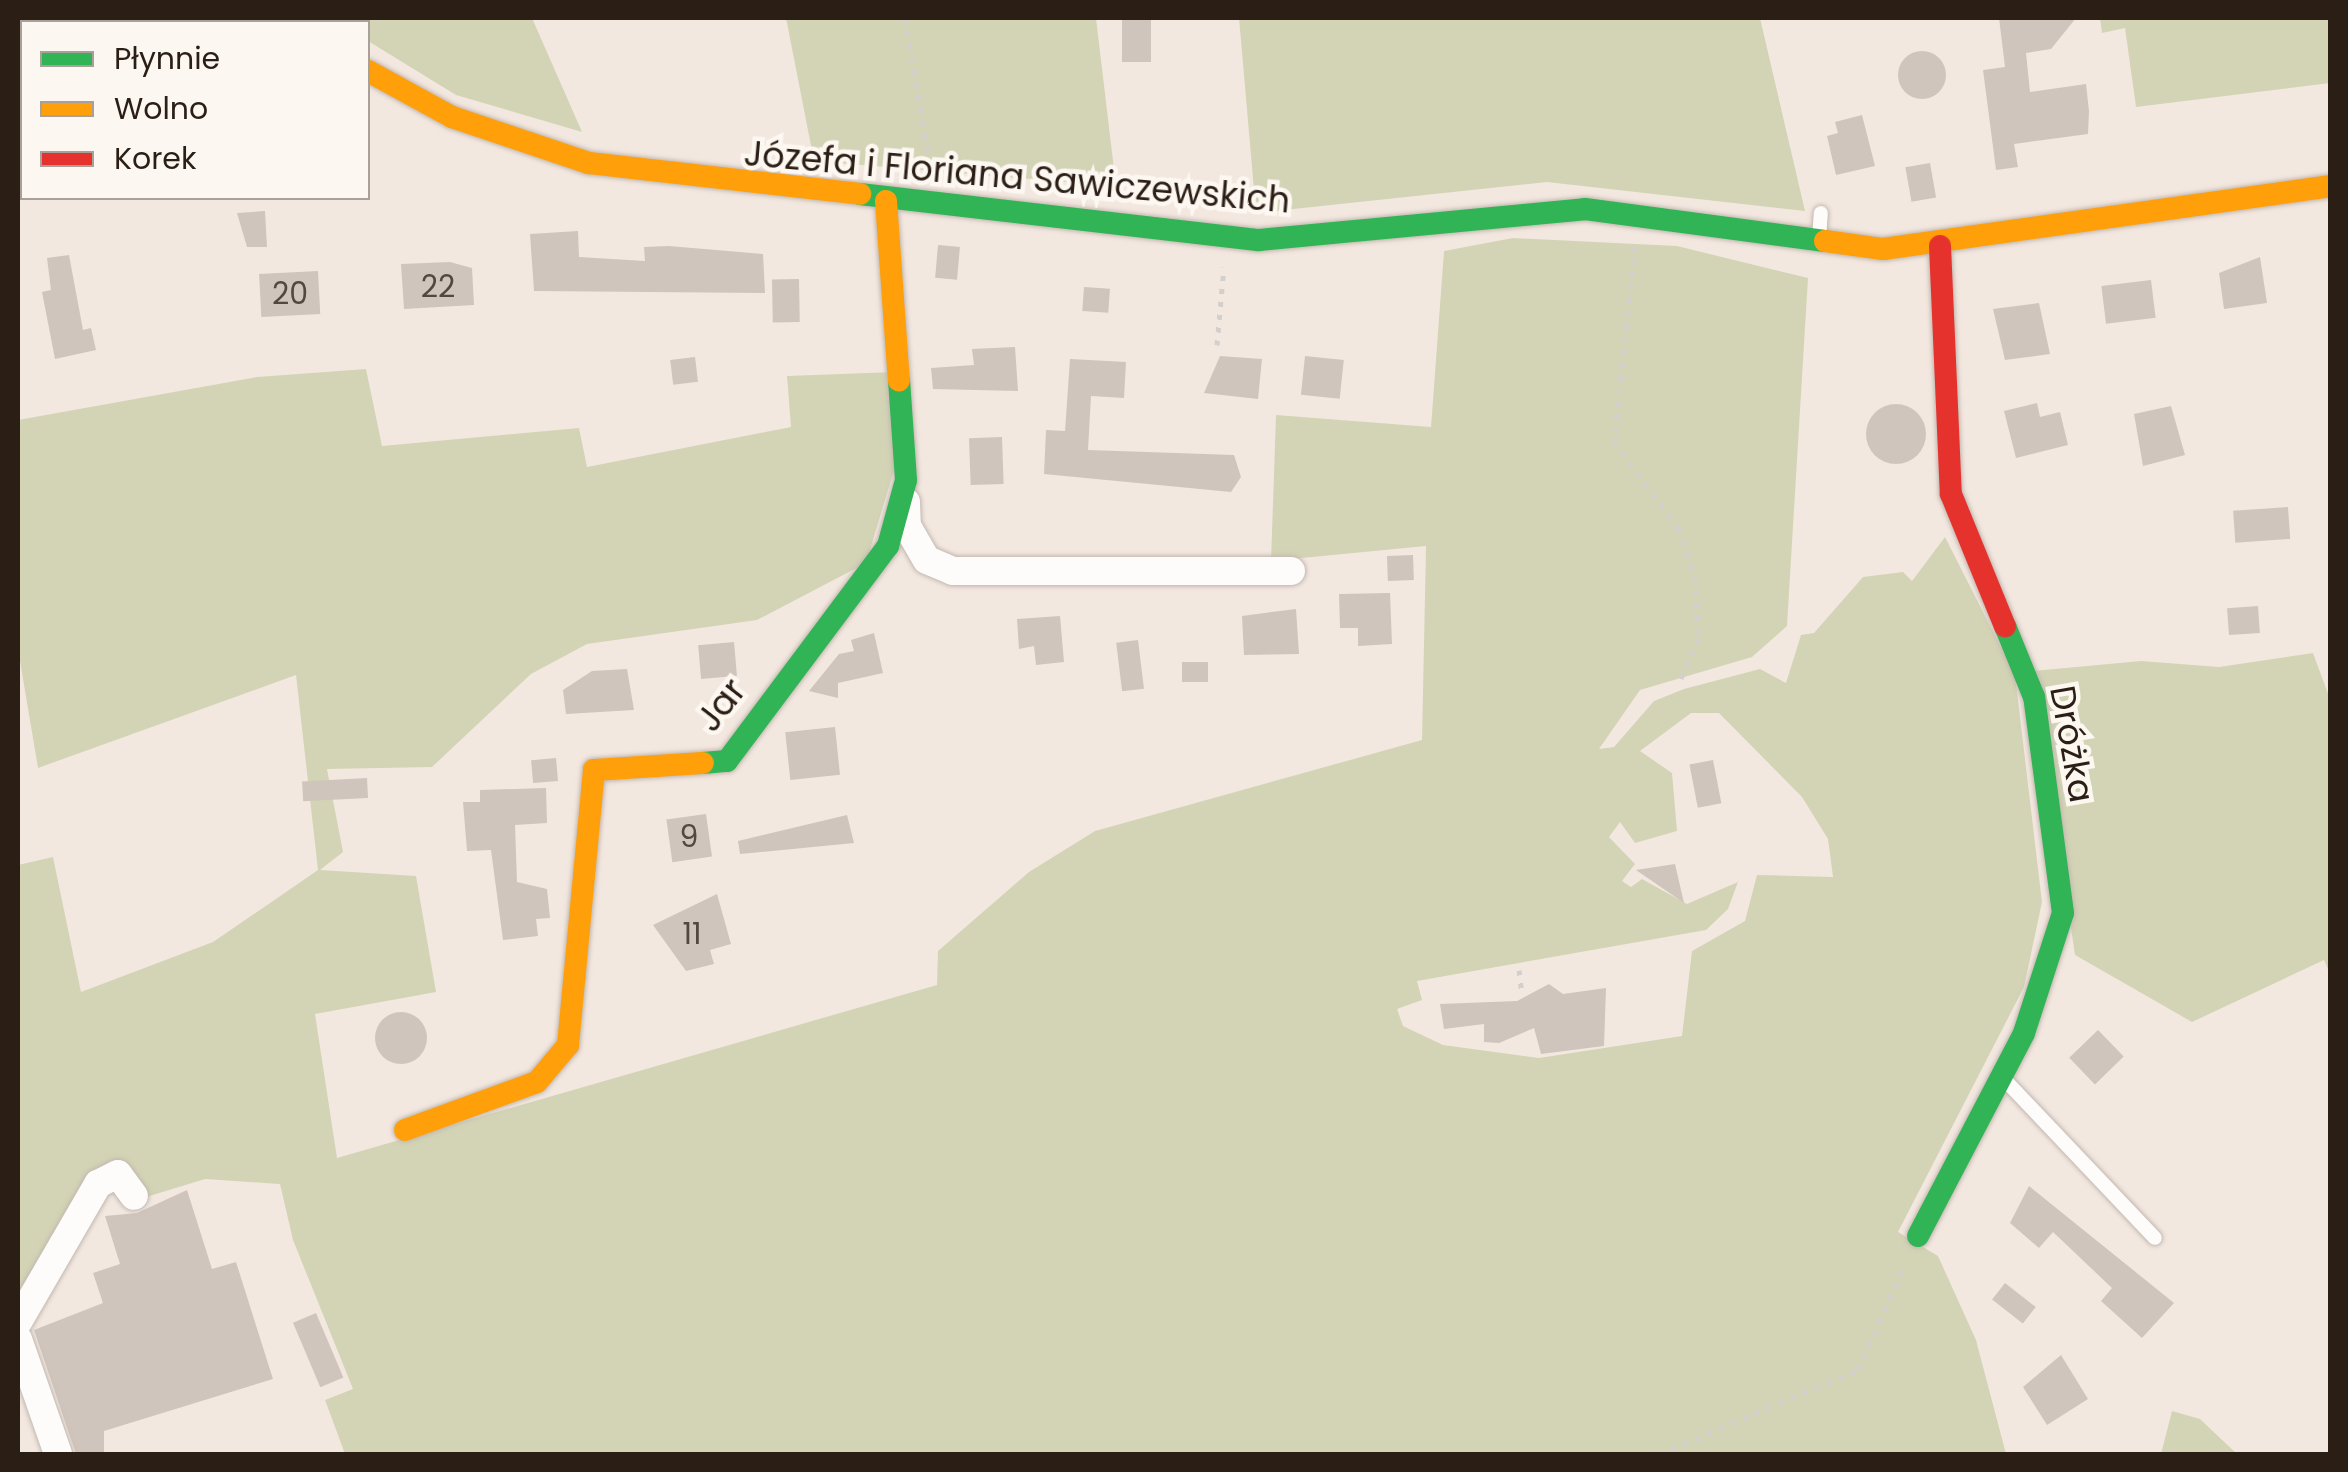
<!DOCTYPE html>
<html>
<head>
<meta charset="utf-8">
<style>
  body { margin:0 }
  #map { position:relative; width:2348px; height:1472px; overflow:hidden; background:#f3e8e0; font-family:Poppins,sans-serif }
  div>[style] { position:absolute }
  .green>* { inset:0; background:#d3d4b5 }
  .building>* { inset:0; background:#cfc5bc; transform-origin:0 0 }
  .round { border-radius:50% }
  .path>* { height:5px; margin-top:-2.5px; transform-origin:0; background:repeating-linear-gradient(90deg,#d3cfcc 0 5px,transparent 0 13px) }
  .roads { filter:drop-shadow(0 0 2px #c2b8b0) drop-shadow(0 0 2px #c2b8b0) }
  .lane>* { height:14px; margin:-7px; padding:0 7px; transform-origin:7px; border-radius:7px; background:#fdfcfa }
  .street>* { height:28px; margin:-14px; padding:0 14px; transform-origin:14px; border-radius:14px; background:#fdfcfa }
  .fast>* { height:22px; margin:-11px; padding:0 11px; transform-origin:11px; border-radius:11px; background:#30b455 }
  .slow>* { height:22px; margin:-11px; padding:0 11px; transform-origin:11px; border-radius:11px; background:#ff9f0a }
  .jam>* { height:22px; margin:-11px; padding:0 11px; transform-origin:11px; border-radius:11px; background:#e5322d }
  span { translate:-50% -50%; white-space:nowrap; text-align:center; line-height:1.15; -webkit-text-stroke:9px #fdf7f2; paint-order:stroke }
  .number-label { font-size:30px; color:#53483f }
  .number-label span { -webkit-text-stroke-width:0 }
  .street-label { font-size:35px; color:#2a1e15 }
  .frame { position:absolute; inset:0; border:20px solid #2a1e15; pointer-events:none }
  .legend { position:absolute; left:20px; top:20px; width:350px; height:180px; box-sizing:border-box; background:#fdf7f2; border:2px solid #a9a09a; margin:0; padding:12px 18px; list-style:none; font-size:30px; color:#2a1e15 }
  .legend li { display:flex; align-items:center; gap:20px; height:50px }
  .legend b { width:50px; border:2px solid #a9a09a }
</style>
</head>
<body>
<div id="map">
  <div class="green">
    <i style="clip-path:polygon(323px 18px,532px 18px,582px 132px,456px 95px,368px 41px,368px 22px)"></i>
    <i style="clip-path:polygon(786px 18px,1096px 18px,1116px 186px,814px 161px)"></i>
    <i style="clip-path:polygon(1239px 18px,1760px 18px,1805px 211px,1547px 182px,1256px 213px)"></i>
    <i style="clip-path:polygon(2100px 18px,2330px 18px,2330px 83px,2136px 107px,2125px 28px,2102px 33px)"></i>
    <i style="clip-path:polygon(evenodd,1513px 238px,1677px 246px,1808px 278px,1787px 626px,1752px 657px,1640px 690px,1599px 749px,1614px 747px,1654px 701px,1684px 689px,1760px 669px,1786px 683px,1801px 635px,1814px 633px,1863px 577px,1903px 572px,1912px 581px,1945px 537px,2015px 675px,2042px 902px,2024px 987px,1898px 1232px,1938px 1256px,1976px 1340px,2006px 1454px,345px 1454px,325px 1400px,353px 1389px,293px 1240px,280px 1184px,205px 1179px,143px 1198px,119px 1166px,18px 1299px,18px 865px,53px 857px,81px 992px,213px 942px,318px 870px,296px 675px,38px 768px,18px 649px,18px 420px,257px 377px,366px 369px,382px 446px,579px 428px,587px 467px,791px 427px,787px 376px,894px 372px,898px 457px,866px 563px,757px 620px,587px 644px,531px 674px,432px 767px,327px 769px,343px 852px,320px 870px,416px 876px,436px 992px,315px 1014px,337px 1158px,937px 985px,938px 951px,1029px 872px,1095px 831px,1422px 740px,1426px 546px,1271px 561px,1276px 415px,1431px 427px,1444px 251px,1513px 238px,1691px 713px,1719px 713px,1802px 797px,1828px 839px,1833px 877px,1757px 875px,1745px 921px,1692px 951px,1682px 1036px,1539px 1058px,1443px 1045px,1403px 1026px,1397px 1009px,1422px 1000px,1417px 981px,1706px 930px,1728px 909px,1738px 882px,1687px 904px,1642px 879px,1631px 887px,1622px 881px,1635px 864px,1609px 837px,1620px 822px,1635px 843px,1677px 831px,1672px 773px,1640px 751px,1691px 713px)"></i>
    <i style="clip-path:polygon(2313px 653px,2330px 699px,2330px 974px,2324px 960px,2192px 1022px,2075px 955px,2033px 671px,2141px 661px,2219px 667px)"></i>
    <i style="clip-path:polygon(2172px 1411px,2200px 1419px,2237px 1454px,2161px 1454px)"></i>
  </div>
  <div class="building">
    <i style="left:1122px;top:18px;width:29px;height:44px"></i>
    <i style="clip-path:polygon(1999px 18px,2076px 18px,2051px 49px,2026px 53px,2030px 92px,2086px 84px,2089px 111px,2088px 134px,2014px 144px,2018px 167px,1996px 170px,1983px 70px,2005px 67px)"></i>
    <i class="round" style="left:1898px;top:51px;width:48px;height:48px"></i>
    <i style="clip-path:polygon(1862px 115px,1875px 166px,1836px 175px,1827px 136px,1838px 133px,1835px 122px)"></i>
    <i style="left:1930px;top:163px;width:35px;height:25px;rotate:80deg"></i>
    <i style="clip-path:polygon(265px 211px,267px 247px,247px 247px,237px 213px)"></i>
    <i style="clip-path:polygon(578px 231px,579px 257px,645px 261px,644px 247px,669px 246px,763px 254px,765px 293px,534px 291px,530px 234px)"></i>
    <i style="left:938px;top:245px;width:22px;height:33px;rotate:5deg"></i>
    <i style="clip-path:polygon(69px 255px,83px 330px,91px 328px,96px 350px,55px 359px,42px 292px,51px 290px,47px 258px)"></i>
    <i style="clip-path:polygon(2260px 257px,2267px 303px,2224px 309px,2219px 273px)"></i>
    <i style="clip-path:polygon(450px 262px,472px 268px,474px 305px,404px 309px,401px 264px)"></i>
    <i style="left:318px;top:271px;width:43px;height:59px;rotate:87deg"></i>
    <i style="left:799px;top:279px;width:43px;height:27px;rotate:89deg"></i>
    <i style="left:2151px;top:280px;width:38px;height:50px;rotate:83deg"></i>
    <i style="left:1084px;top:287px;width:26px;height:24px;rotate:4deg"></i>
    <i style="clip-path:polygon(2039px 303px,2050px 354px,2005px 360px,1993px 309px)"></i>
    <i style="clip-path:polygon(1015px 347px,1018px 391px,933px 389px,931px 368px,974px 365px,972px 349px)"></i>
    <i style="clip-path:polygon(1220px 356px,1262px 359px,1258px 399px,1204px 393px)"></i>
    <i style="left:1305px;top:356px;width:39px;height:39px;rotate:6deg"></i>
    <i style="left:695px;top:357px;width:25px;height:25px;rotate:83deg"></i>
    <i style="clip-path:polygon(1070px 359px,1126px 362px,1124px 398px,1091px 396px,1088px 450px,1234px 455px,1241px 477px,1231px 492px,1044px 474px,1046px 430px,1065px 431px)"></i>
    <i style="clip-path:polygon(2037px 403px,2040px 417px,2060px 412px,2068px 445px,2016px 458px,2004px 411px)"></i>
    <i class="round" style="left:1866px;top:404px;width:60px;height:60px"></i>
    <i style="clip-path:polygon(2171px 406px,2185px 455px,2143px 466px,2134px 414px)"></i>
    <i style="left:1002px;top:437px;width:47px;height:33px;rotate:88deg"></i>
    <i style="left:2288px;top:507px;width:32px;height:55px;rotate:86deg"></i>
    <i style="left:1413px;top:555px;width:25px;height:26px;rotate:88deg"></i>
    <i style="clip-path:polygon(1390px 593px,1392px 644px,1358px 646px,1358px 628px,1340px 628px,1339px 594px)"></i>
    <i style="left:2258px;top:606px;width:27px;height:31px;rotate:86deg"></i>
    <i style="clip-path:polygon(1296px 609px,1299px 654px,1244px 655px,1242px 616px)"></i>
    <i style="clip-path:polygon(1060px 616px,1064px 662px,1036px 665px,1034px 646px,1019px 649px,1017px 619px)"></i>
    <i style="clip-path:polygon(874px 633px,883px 673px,838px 683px,838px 698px,809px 691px,839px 654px,854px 651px,851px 640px)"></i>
    <i style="left:1138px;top:640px;width:49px;height:22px;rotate:83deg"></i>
    <i style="left:734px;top:642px;width:34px;height:36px;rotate:85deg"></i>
    <i style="left:1182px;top:662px;width:26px;height:20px"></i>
    <i style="clip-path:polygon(627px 669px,634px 710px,566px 714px,563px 690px,592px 671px)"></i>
    <i style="left:835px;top:727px;width:48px;height:50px;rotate:84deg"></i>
    <i style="left:556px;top:758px;width:23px;height:25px;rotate:85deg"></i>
    <i style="left:1713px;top:760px;width:44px;height:24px;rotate:79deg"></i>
    <i style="left:367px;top:778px;width:20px;height:65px;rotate:87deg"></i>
    <i style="clip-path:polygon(546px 788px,547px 823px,515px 825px,517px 882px,547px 889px,550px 918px,536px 919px,538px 936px,503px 940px,491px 850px,467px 851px,463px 802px,480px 802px,480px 790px)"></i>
    <i style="left:706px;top:814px;width:43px;height:40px;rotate:82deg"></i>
    <i style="clip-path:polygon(847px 815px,854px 843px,740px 854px,738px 841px)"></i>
    <i style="clip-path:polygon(1675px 864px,1684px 903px,1636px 870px)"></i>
    <i style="clip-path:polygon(717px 894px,731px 944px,710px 950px,714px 964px,686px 971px,653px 925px)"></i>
    <i style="clip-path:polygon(1549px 984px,1563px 994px,1606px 988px,1604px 1046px,1541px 1054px,1534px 1028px,1499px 1043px,1484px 1042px,1484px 1024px,1444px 1029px,1440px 1004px,1517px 1001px)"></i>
    <i class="round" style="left:375px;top:1012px;width:52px;height:52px"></i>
    <i style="left:2098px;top:1030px;width:37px;height:40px;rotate:46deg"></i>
    <i style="clip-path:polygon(2029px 1186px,2174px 1303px,2142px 1338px,2101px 1301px,2112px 1288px,2053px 1232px,2039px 1248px,2010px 1223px)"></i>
    <i style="clip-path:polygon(187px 1190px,212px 1269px,236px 1262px,273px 1379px,104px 1431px,104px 1454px,76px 1454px,34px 1330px,103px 1303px,93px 1273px,120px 1264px,105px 1216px,137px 1213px)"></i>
    <i style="left:2005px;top:1283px;width:39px;height:21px;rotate:38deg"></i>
    <i style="left:316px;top:1313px;width:70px;height:25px;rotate:67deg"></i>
    <i style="clip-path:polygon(2061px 1355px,2088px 1399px,2047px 1425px,2023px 1387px)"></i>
  </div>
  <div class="path">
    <i style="left:905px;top:18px;width:156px;rotate:80.4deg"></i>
    <i style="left:1635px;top:246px;width:196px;rotate:96.1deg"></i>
    <i style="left:1614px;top:441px;width:108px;rotate:53.7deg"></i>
    <i style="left:1678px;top:528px;width:52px;rotate:70.9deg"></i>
    <i style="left:1695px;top:577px;width:61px;rotate:87.2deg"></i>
    <i style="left:1698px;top:638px;width:49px;rotate:112.9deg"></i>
    <i style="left:1217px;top:345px;width:78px;rotate:-84.9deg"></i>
    <i style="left:1519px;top:970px;width:23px;rotate:83deg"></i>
    <i style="left:1659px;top:1454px;width:216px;rotate:-22.9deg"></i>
    <i style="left:1858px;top:1370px;width:114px;rotate:-65.7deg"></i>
  </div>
  <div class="roads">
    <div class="lane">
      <i style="left:1819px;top:239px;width:26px;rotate:-86deg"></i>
      <i style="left:2004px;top:1079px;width:219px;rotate:46.5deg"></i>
    </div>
    <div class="street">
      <i style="left:906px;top:502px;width:24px;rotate:88deg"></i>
      <i style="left:907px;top:526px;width:39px;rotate:60deg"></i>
      <i style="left:927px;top:560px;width:28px;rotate:23deg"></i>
      <i style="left:953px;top:571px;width:338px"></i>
      <i style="left:18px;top:1322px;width:160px;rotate:-59.9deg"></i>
      <i style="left:98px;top:1184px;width:22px;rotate:-27deg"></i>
      <i style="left:118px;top:1174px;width:27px;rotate:54deg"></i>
      <i style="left:18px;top:1339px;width:122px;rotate:70.8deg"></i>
    </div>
    <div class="fast">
      <i style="left:860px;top:194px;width:402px;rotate:6.6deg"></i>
      <i style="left:1259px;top:240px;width:327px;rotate:-5.4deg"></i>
      <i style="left:1585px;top:209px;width:242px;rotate:7.6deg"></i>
      <i style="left:703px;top:763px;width:24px;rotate:-5deg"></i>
      <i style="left:727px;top:761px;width:269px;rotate:-53.2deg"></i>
      <i style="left:888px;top:546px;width:68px;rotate:-74.7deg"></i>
      <i style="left:906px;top:480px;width:99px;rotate:-94deg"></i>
      <i style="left:1918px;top:1236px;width:229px;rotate:-62.4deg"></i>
      <i style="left:2024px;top:1033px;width:126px;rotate:-72deg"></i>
      <i style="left:2063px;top:913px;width:218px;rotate:-97.6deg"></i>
      <i style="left:2034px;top:697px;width:77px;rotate:-112.2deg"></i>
    </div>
    <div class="slow">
      <i style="left:24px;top:22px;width:25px;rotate:-9deg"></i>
      <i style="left:368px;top:71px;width:96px;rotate:28.7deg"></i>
      <i style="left:452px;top:117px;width:145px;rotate:18.6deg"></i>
      <i style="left:589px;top:163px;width:273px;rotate:6.5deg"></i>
      <i style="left:886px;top:201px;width:180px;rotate:85.9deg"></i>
      <i style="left:1825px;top:241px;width:59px;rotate:7.9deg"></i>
      <i style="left:1883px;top:249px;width:451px;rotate:-8deg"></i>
      <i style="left:405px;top:1130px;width:140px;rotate:-20deg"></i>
      <i style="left:537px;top:1082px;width:48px;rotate:-50deg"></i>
      <i style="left:568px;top:1045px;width:276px;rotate:-84.6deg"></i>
      <i style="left:594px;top:770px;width:109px;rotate:-3.7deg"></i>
    </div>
    <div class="jam">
      <i style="left:262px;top:18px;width:16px;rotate:14deg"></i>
      <i style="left:1940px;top:246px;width:248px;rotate:87.5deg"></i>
      <i style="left:1951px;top:494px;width:143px;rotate:67.8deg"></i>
    </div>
  </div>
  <div class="number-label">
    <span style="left:438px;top:287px">22</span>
    <span style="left:290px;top:294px">20</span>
    <span style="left:689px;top:837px">9</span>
    <span style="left:692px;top:934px">11</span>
  </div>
  <div class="street-label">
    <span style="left:1017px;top:177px;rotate:5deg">Józefa i Floriana Sawiczewskich</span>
    <span style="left:721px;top:705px;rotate:-52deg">Jar</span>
    <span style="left:2072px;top:744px;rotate:80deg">Dróżka</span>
  </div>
  <div class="frame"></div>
  <ul class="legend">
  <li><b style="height:12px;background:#30b455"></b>Płynnie</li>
  <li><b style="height:12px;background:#ff9f0a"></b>Wolno</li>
  <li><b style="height:12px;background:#e5322d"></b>Korek</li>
  </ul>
</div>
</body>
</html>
